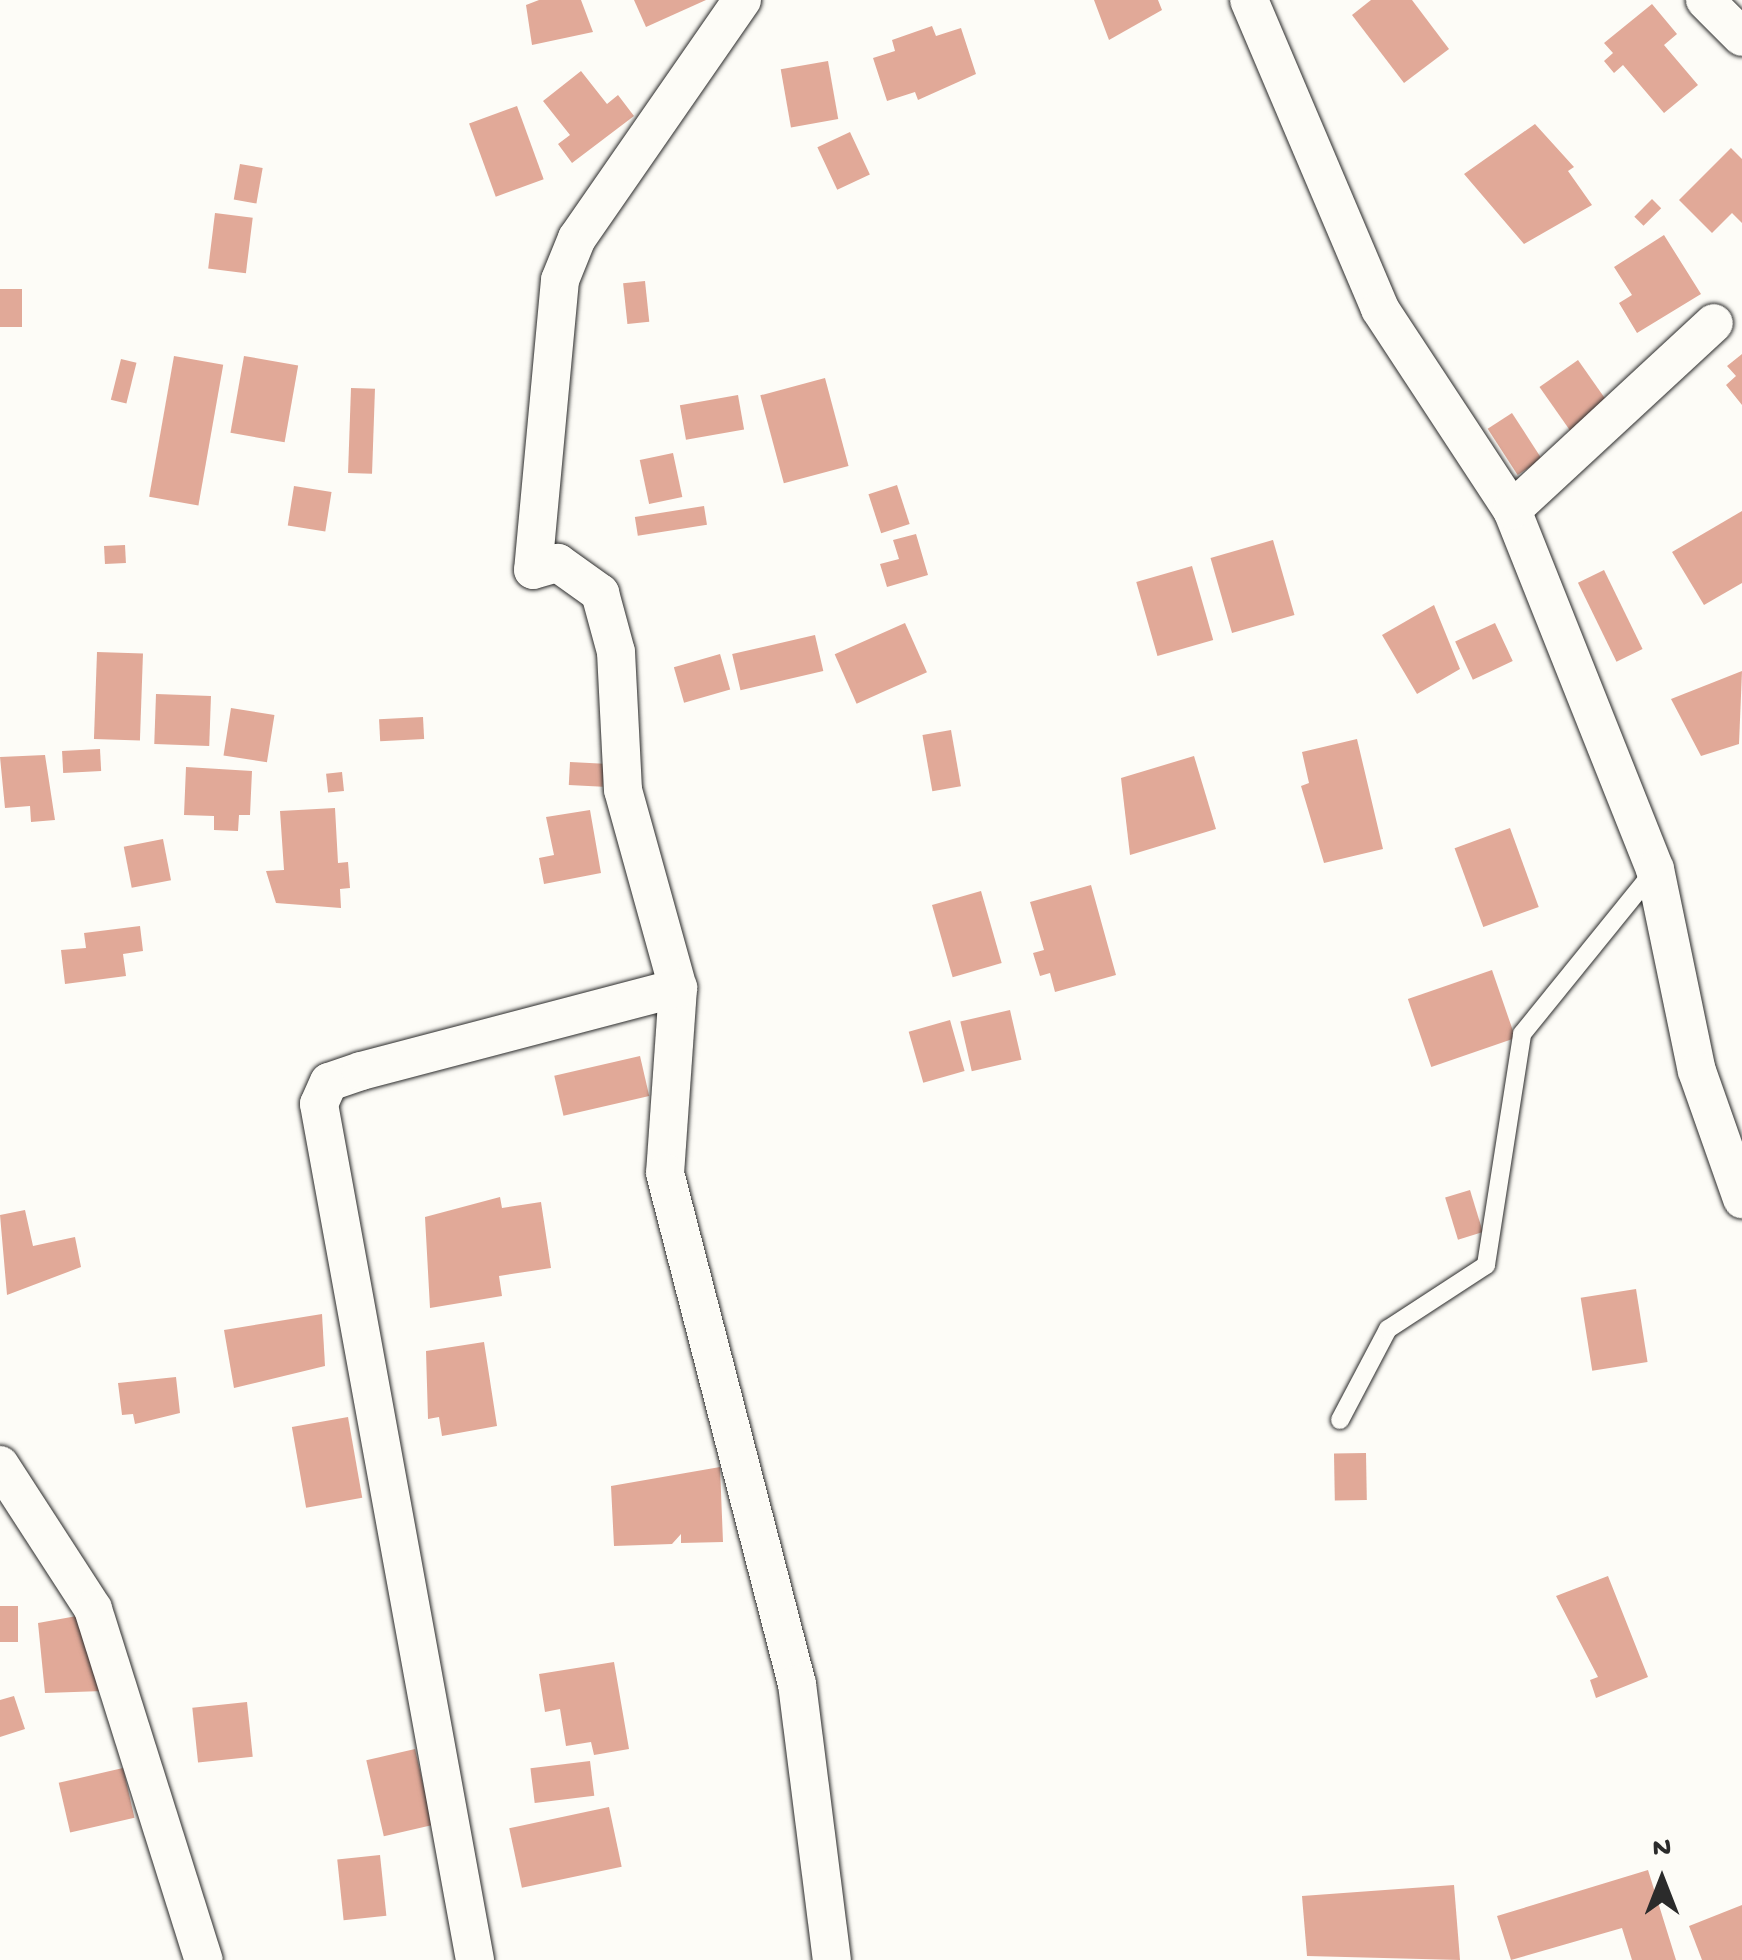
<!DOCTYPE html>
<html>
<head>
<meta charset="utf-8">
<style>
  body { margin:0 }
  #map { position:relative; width:1742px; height:1960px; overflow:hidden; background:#fdfcf7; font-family:"Gochi Hand",sans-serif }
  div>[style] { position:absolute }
  .building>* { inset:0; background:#e1a998; transform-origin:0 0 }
  .roads { filter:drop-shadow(0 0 2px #2b2b2b) drop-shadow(0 0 2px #2b2b2b) }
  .lane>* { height:18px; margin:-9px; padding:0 9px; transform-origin:9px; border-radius:9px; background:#fdfcf7 }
  .street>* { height:38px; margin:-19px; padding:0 19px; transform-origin:19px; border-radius:19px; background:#fdfcf7 }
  span { translate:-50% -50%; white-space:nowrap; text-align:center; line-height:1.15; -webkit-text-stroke:10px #fdfcf7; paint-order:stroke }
  .north { position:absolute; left:1612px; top:1830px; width:100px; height:100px; -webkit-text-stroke:8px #fdfcf7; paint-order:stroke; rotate:0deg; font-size:28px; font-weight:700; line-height:40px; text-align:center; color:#2b2b2b }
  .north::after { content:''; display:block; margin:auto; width:35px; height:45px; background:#2b2b2b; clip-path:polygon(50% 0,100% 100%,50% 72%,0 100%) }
</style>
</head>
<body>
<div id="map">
  <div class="building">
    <i style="clip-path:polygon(539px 0,581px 0,593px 32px,532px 45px,526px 5px)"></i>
    <i style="clip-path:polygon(634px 0,706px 0,646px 27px)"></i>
    <i style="clip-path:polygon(1094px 0,1158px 0,1162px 10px,1109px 40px)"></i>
    <i style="clip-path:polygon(1371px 0,1412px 0,1449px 49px,1404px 83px,1352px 15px)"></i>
    <i style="clip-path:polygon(1652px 4px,1677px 34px,1664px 45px,1698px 85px,1664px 113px,1623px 65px,1614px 73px,1604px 61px,1613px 53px,1604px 43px)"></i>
    <i style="clip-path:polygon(932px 26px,936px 36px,961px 28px,976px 74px,918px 100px,915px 92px,887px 101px,873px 58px,895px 51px,892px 40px)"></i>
    <i style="left:828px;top:61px;width:59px;height:48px;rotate:80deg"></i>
    <i style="clip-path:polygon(581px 71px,607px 104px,618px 95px,634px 116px,572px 163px,558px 144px,570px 135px,543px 101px)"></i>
    <i style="left:517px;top:106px;width:78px;height:51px;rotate:70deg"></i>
    <i style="clip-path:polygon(1535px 124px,1574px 167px,1568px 171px,1592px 205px,1524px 244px,1464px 174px)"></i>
    <i style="left:850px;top:132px;width:47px;height:36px;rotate:65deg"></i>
    <i style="clip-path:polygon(1731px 148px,1742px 159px,1742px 223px,1732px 213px,1712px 233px,1679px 200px)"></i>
    <i style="left:240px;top:164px;width:23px;height:36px;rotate:10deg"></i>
    <i style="left:1652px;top:199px;width:13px;height:25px;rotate:45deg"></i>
    <i style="left:215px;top:213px;width:38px;height:56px;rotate:7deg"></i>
    <i style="clip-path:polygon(1664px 235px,1701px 294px,1637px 333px,1619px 303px,1632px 295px,1614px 267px)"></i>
    <i style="left:645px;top:281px;width:41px;height:22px;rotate:84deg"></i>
    <i style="left:0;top:289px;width:22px;height:38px"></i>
    <i style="clip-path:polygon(1742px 354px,1742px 405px,1726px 385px,1736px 376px,1727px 366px)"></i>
    <i style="left:174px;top:356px;width:50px;height:143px;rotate:10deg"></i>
    <i style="left:244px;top:356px;width:55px;height:78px;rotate:10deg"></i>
    <i style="left:121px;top:359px;width:16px;height:42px;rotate:14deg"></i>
    <i style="left:1578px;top:360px;width:56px;height:47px;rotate:55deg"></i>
    <i style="left:825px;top:378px;width:91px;height:67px;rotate:75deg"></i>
    <i style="left:351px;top:388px;width:24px;height:85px;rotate:2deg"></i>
    <i style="left:738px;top:395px;width:35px;height:59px;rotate:80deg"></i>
    <i style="left:1512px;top:413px;width:55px;height:29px;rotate:57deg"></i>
    <i style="left:673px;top:453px;width:45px;height:34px;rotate:78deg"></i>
    <i style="left:897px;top:485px;width:41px;height:30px;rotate:72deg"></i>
    <i style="left:294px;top:486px;width:38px;height:40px;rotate:9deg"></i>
    <i style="left:704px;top:506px;width:19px;height:70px;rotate:81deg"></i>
    <i style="clip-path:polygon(1742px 511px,1742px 583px,1704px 605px,1672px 552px)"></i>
    <i style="clip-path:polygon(916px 534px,928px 575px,887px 587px,880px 564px,899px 559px,893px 540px)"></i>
    <i style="left:1273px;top:540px;width:78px;height:65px;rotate:74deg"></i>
    <i style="left:125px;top:545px;width:18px;height:21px;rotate:87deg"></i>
    <i style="left:1192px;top:566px;width:77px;height:58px;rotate:74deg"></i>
    <i style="left:1604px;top:570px;width:88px;height:29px;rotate:64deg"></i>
    <i style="clip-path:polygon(1434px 605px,1460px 669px,1417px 694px,1382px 635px)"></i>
    <i style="left:905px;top:623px;width:54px;height:77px;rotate:66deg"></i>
    <i style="left:1495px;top:623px;width:42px;height:44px;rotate:65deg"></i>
    <i style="left:815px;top:635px;width:37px;height:85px;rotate:77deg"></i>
    <i style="left:97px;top:652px;width:46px;height:87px;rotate:2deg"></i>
    <i style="left:720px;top:654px;width:37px;height:48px;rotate:74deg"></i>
    <i style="clip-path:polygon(1742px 671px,1739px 744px,1701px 756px,1671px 699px)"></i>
    <i style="left:156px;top:694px;width:55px;height:50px;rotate:2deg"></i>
    <i style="left:231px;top:708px;width:44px;height:48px;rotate:9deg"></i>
    <i style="left:423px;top:717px;width:22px;height:44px;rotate:87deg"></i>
    <i style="left:951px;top:730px;width:57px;height:29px;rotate:80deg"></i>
    <i style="clip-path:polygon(1357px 739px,1383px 849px,1324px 863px,1301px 786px,1309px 783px,1302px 752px)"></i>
    <i style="left:100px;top:749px;width:22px;height:38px;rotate:87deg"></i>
    <i style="clip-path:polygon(45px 755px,55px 820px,31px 822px,30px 806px,5px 808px,0 757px)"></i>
    <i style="clip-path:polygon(1194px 756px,1216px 829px,1130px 855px,1121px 778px)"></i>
    <i style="left:570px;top:762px;width:34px;height:23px;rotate:3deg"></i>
    <i style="clip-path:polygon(186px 767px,252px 771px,250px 815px,239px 815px,238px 831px,214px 830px,214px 816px,184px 815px)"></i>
    <i style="left:342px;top:772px;width:19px;height:16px;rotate:84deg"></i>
    <i style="clip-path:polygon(335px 808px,338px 863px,348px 862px,350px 888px,340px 889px,341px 908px,276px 903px,266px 871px,284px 870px,280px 811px)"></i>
    <i style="clip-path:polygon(590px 810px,601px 873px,544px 884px,539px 858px,554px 855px,546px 817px)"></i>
    <i style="left:1510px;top:828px;width:84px;height:59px;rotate:70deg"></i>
    <i style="left:163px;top:839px;width:42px;height:40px;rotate:79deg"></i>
    <i style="clip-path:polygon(1091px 885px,1116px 975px,1055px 992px,1050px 973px,1040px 976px,1033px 953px,1044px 950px,1030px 902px)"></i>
    <i style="left:981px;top:891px;width:75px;height:51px;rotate:74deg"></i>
    <i style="clip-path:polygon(140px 926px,143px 951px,123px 954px,126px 976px,65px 984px,61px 950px,86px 948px,84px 933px)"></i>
    <i style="left:1492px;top:970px;width:72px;height:89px;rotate:71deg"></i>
    <i style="left:1010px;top:1010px;width:51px;height:51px;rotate:77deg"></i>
    <i style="left:950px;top:1020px;width:53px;height:43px;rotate:74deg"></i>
    <i style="left:640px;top:1056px;width:41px;height:88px;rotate:77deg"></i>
    <i style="left:1470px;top:1190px;width:44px;height:26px;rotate:73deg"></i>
    <i style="clip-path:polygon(500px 1197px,502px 1208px,541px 1202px,551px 1268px,499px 1276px,502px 1296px,430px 1308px,425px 1217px)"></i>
    <i style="clip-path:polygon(25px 1210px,33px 1246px,75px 1237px,81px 1267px,7px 1295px,0 1215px)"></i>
    <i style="left:1636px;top:1289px;width:74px;height:56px;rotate:81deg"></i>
    <i style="clip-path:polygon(322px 1314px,325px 1366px,234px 1388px,224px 1330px)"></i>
    <i style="clip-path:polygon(484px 1342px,497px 1426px,442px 1436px,439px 1417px,428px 1419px,426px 1351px)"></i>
    <i style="clip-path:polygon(176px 1377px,180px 1413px,135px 1424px,133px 1414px,122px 1415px,118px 1383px)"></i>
    <i style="left:348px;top:1417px;width:82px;height:57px;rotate:80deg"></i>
    <i style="left:1366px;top:1453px;width:47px;height:32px;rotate:89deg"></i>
    <i style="clip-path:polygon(720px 1467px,723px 1542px,681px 1543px,681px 1534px,672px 1544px,614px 1546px,611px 1486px)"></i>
    <i style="clip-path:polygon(1608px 1576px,1648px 1677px,1596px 1698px,1590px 1680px,1598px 1677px,1556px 1596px)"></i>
    <i style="left:0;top:1606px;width:18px;height:36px"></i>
    <i style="clip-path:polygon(88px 1614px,103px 1691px,45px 1693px,38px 1623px)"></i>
    <i style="clip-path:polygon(614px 1662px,629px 1749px,594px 1755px,591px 1742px,566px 1746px,560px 1709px,545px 1712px,539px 1674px)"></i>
    <i style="clip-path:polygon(14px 1696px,25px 1729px,0 1737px,0 1700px)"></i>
    <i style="left:247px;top:1702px;width:55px;height:55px;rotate:84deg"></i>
    <i style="left:415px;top:1749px;width:78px;height:50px;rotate:77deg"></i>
    <i style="left:590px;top:1761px;width:35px;height:60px;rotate:83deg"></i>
    <i style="left:123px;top:1768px;width:51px;height:66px;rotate:77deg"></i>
    <i style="left:609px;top:1807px;width:61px;height:102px;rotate:78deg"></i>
    <i style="left:380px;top:1855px;width:61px;height:43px;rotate:84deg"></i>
    <i style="clip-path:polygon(1648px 1870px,1676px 1960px,1632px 1960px,1622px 1928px,1511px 1960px,1497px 1916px)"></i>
    <i style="clip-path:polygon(1454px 1885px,1460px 1960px,1307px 1956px,1302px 1896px)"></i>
    <i style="clip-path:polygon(1742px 1905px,1742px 1960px,1702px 1960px,1689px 1926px)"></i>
  </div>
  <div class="roads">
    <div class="lane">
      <i style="left:1340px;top:1420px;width:103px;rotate:-62.2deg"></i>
      <i style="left:1388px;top:1329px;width:117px;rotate:-33.1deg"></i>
      <i style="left:1486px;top:1265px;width:234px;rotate:-81.1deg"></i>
      <i style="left:1522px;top:1034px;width:211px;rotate:-51deg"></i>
    </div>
    <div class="street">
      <i style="left:742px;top:0;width:290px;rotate:124.7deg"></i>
      <i style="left:577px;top:238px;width:45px;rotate:112deg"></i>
      <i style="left:560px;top:280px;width:291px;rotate:95.3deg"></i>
      <i style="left:533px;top:570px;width:26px;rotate:-16deg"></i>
      <i style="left:558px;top:563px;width:52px;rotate:35.5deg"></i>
      <i style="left:600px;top:593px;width:61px;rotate:74.8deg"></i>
      <i style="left:616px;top:652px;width:138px;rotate:87.1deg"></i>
      <i style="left:623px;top:790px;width:205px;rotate:74.5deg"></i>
      <i style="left:678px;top:988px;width:185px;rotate:94deg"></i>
      <i style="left:665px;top:1173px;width:528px;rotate:75.52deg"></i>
      <i style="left:797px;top:1684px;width:278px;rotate:82.8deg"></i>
      <i style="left:1249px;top:0;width:336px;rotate:67deg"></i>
      <i style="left:1380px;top:309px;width:240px;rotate:56.7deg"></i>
      <i style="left:1512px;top:510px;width:386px;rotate:68.3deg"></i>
      <i style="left:1655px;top:869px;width:206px;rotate:78.3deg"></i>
      <i style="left:1697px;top:1071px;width:136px;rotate:70.6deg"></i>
      <i style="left:1705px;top:0;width:52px;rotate:45deg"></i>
      <i style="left:1512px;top:510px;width:275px;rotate:-42.8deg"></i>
      <i style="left:0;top:1465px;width:171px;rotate:57.1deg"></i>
      <i style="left:93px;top:1609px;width:368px;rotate:72.5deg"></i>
      <i style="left:475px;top:1960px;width:870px;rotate:-100.33deg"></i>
      <i style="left:319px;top:1104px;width:24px;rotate:-66deg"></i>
      <i style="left:329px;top:1082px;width:34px;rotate:-19deg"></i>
      <i style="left:361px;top:1071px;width:328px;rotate:-14.7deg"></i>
    </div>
  </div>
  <div class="north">N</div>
</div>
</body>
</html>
